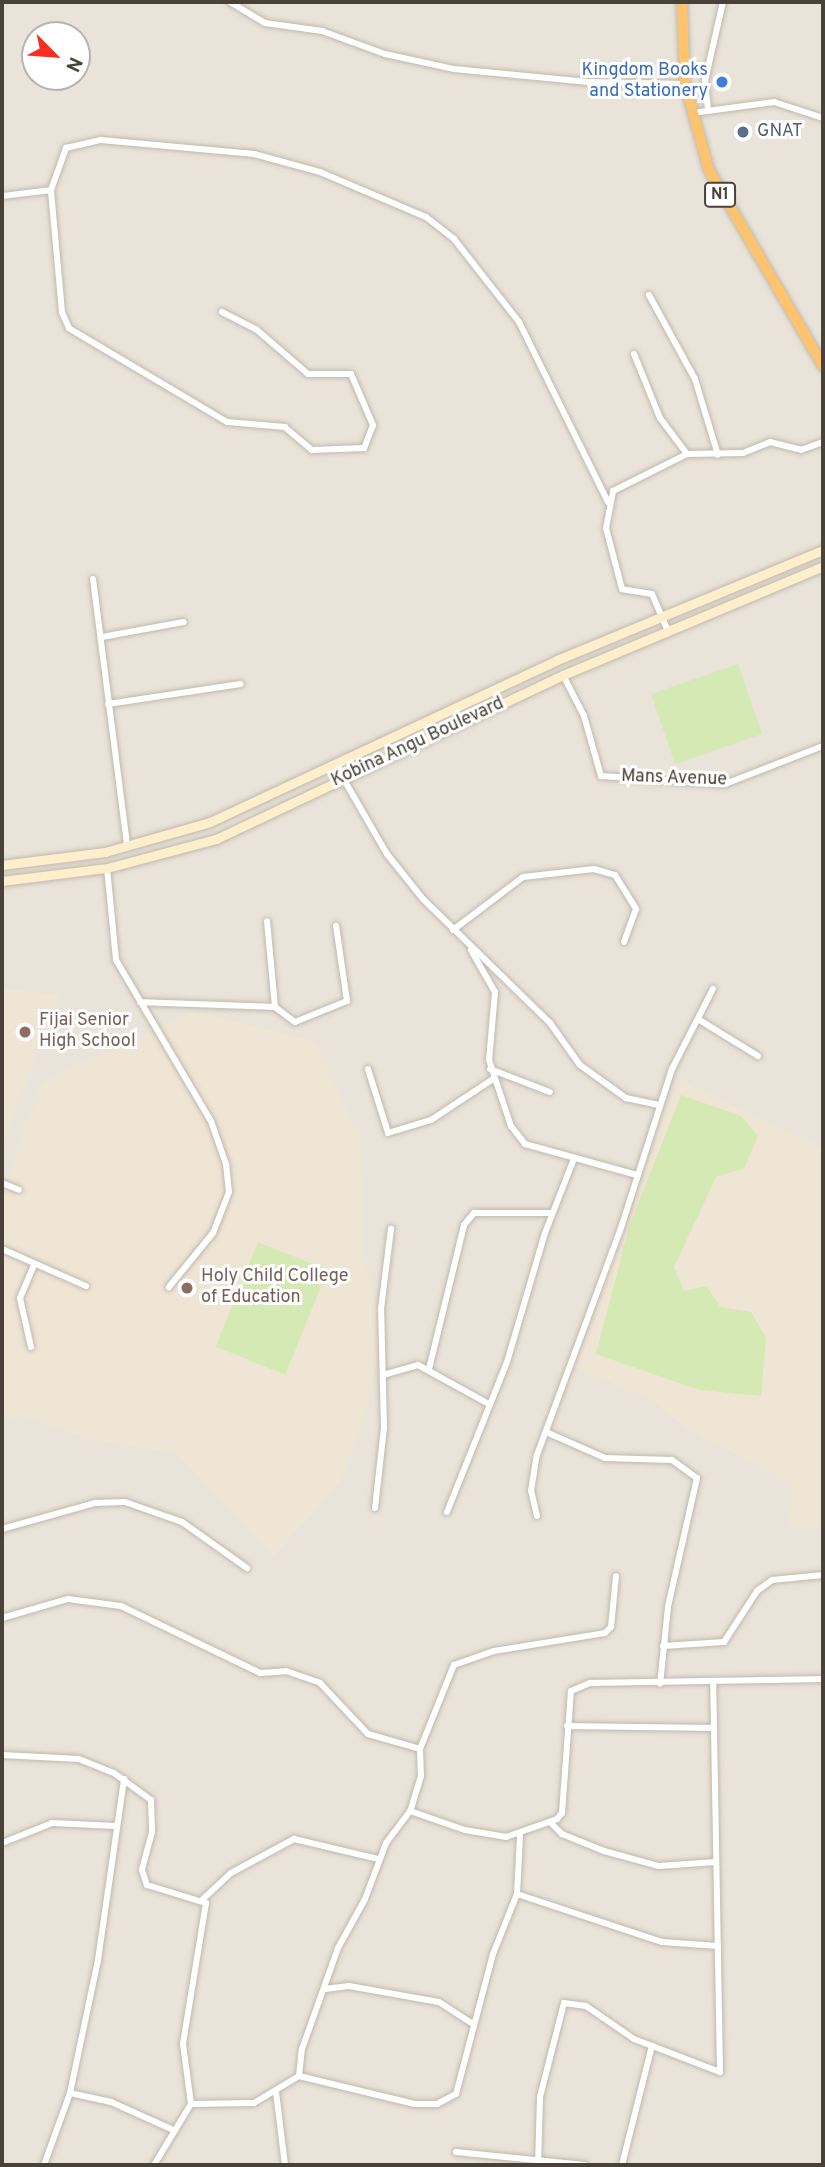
<!DOCTYPE html>
<html>
<head>
<meta charset="utf-8">
<style>
  body { margin:0 }
  #map { position:relative; width:825px; height:2167px; overflow:hidden; background:#f5f1eb; font-family:Overpass,sans-serif }
  div>[style] { position:absolute }
  .residential>* { inset:0; background:#e9e3d9 }
  .education>* { inset:0; background:#eee5d5 }
  .green>* { inset:0; background:#d5e9b4; transform-origin:0 0 }
  .roads { filter:drop-shadow(0 0 2px #c1b9ad) drop-shadow(0 0 2px #c1b9ad) }
  .street>* { height:6px; margin:-3px; padding:0 3px; transform-origin:3px; border-radius:3px; background:#fff }
  .secondary>* { height:9px; margin:-4.5px; padding:0 4.5px; transform-origin:4.5px; border-radius:4.5px; background:#feefcc }
  .highway>* { height:10px; margin:-5px; padding:0 5px; transform-origin:5px; border-radius:5px; background:#fdc36e }
  .dots>* { width:19px; height:19px; translate:-50% -50%; box-sizing:border-box; border:4px solid #fff; border-radius:50% }
  span { translate:-50% -50%; white-space:nowrap; text-align:center; line-height:1.15; -webkit-text-stroke:6px #fff; paint-order:stroke }
  .shield-label span { padding:2px 5px; background:#fff; border:2px solid; border-radius:5px; -webkit-text-stroke-width:0 }
  .shield-label { font-size:16px; color:#4a4238; font-weight:700 }
  .shop-label { font-size:18px; color:#366cbe }
  .right { translate:-100% -50%; text-align:right }
  .service-label { font-size:18px; color:#4e5e75 }
  .left { translate:0 -50%; text-align:left }
  .street-label { font-size:18px; color:#4a4238 }
  .education-label { font-size:18px; color:#785e54 }
  .frame { position:absolute; inset:0; border:4px solid #4a4238; pointer-events:none }
  .north { position:absolute; left:21px; top:21px; width:70px; height:70px; box-sizing:border-box; background:#fff; border:2px solid #b7b3af; border-radius:50%; rotate:115deg; font-size:19px; font-weight:700; line-height:28px; text-align:center; color:#4a4238 }
  .north::after { content:''; display:block; margin:auto; width:24px; height:32px; background:#f92f1e; clip-path:polygon(50% 0,100% 100%,50% 72%,0 100%) }
</style>
</head>
<body>
<div id="map">
  <div class="residential">
    <i style="clip-path:polygon(evenodd,2px 2px,823px 2px,823px 2165px,2px 2165px,2px 2px,35px 35px,77px 35px,77px 77px,35px 77px,35px 35px)"></i>
  </div>
  <div class="education">
    <i style="clip-path:polygon(2px 988px,59px 995px,2px 1147px)"></i>
    <i style="clip-path:polygon(195px 1011px,316px 1042px,364px 1148px,362px 1249px,381px 1326px,369px 1405px,341px 1481px,274px 1556px,176px 1453px,94px 1440px,24px 1416px,2px 1418px,2px 1197px,42px 1082px)"></i>
    <i style="clip-path:polygon(682px 1082px,823px 1148px,823px 1529px,789px 1527px,788px 1481px,685px 1428px,653px 1400px,574px 1367px,667px 1107px)"></i>
  </div>
  <div class="green">
    <i style="left:738px;top:664px;width:74px;height:92px;rotate:71deg"></i>
    <i style="clip-path:polygon(681px 1095px,741px 1116px,758px 1136px,744px 1168px,716px 1177px,674px 1267px,684px 1291px,707px 1286px,720px 1307px,751px 1312px,766px 1337px,761px 1396px,699px 1390px,596px 1354px,629px 1227px)"></i>
    <i style="left:258px;top:1242px;width:75px;height:113px;rotate:22deg"></i>
  </div>
  <div class="roads">
    <div class="street">
      <i style="left:230px;top:2px;width:41px;rotate:31deg"></i>
      <i style="left:265px;top:23px;width:58px;rotate:8deg"></i>
      <i style="left:322px;top:31px;width:67px;rotate:20.1deg"></i>
      <i style="left:385px;top:54px;width:71px;rotate:12.3deg"></i>
      <i style="left:454px;top:69px;width:135px;rotate:5.5deg"></i>
      <i style="left:588px;top:82px;width:97px;rotate:1.2deg"></i>
      <i style="left:708px;top:110px;width:29px;rotate:-96deg"></i>
      <i style="left:705px;top:81px;width:81px;rotate:-77.2deg"></i>
      <i style="left:692px;top:113px;width:83px;rotate:-7.6deg"></i>
      <i style="left:774px;top:102px;width:52px;rotate:18.1deg"></i>
      <i style="left:2px;top:196px;width:49px;rotate:-7deg"></i>
      <i style="left:649px;top:295px;width:96px;rotate:61.3deg"></i>
      <i style="left:695px;top:379px;width:79px;rotate:73.2deg"></i>
      <i style="left:222px;top:312px;width:39px;rotate:27deg"></i>
      <i style="left:257px;top:330px;width:67px;rotate:40.8deg"></i>
      <i style="left:308px;top:374px;width:43px"></i>
      <i style="left:351px;top:374px;width:56px;rotate:66.7deg"></i>
      <i style="left:373px;top:425px;width:25px;rotate:111deg"></i>
      <i style="left:364px;top:448px;width:52px;rotate:177.8deg"></i>
      <i style="left:312px;top:450px;width:35px;rotate:-140deg"></i>
      <i style="left:285px;top:427px;width:58px;rotate:-175.1deg"></i>
      <i style="left:227px;top:422px;width:184px;rotate:-149.3deg"></i>
      <i style="left:69px;top:328px;width:17px;rotate:-114deg"></i>
      <i style="left:62px;top:312px;width:122px;rotate:-95.2deg"></i>
      <i style="left:51px;top:190px;width:45px;rotate:-70.3deg"></i>
      <i style="left:66px;top:148px;width:36px;rotate:-13deg"></i>
      <i style="left:101px;top:140px;width:154px;rotate:5.2deg"></i>
      <i style="left:254px;top:154px;width:68px;rotate:15.3deg"></i>
      <i style="left:320px;top:172px;width:115px;rotate:23deg"></i>
      <i style="left:426px;top:217px;width:36px;rotate:38deg"></i>
      <i style="left:454px;top:239px;width:105px;rotate:51.9deg"></i>
      <i style="left:519px;top:322px;width:201px;rotate:63.7deg"></i>
      <i style="left:634px;top:354px;width:69px;rotate:67.9deg"></i>
      <i style="left:660px;top:418px;width:45px;rotate:53.1deg"></i>
      <i style="left:93px;top:579px;width:269px;rotate:82.7deg"></i>
      <i style="left:668px;top:631px;width:40px;rotate:-113.4deg"></i>
      <i style="left:652px;top:594px;width:30px;rotate:-171deg"></i>
      <i style="left:622px;top:589px;width:63px;rotate:-104.7deg"></i>
      <i style="left:606px;top:528px;width:38px;rotate:-79deg"></i>
      <i style="left:613px;top:491px;width:83px;rotate:-26.6deg"></i>
      <i style="left:687px;top:454px;width:56px;rotate:-1deg"></i>
      <i style="left:743px;top:453px;width:29px;rotate:-22deg"></i>
      <i style="left:770px;top:442px;width:32px;rotate:14deg"></i>
      <i style="left:801px;top:450px;width:23px;rotate:-20deg"></i>
      <i style="left:102px;top:637px;width:83px;rotate:-10.4deg"></i>
      <i style="left:563px;top:675px;width:46px;rotate:62.9deg"></i>
      <i style="left:584px;top:716px;width:62px;rotate:74.2deg"></i>
      <i style="left:601px;top:776px;width:124px;rotate:3.7deg"></i>
      <i style="left:725px;top:784px;width:105px;rotate:-21.2deg"></i>
      <i style="left:108px;top:704px;width:134px;rotate:-8.6deg"></i>
      <i style="left:343px;top:778px;width:88px;rotate:59.9deg"></i>
      <i style="left:387px;top:854px;width:58px;rotate:51.3deg"></i>
      <i style="left:423px;top:899px;width:177px;rotate:44.3deg"></i>
      <i style="left:550px;top:1023px;width:52px;rotate:54.5deg"></i>
      <i style="left:580px;top:1065px;width:57px;rotate:35.7deg"></i>
      <i style="left:626px;top:1098px;width:35px;rotate:12deg"></i>
      <i style="left:107px;top:868px;width:92px;rotate:84.4deg"></i>
      <i style="left:116px;top:960px;width:187px;rotate:59.5deg"></i>
      <i style="left:211px;top:1121px;width:46px;rotate:70.8deg"></i>
      <i style="left:226px;top:1164px;width:28px;rotate:84deg"></i>
      <i style="left:229px;top:1192px;width:44px;rotate:111.3deg"></i>
      <i style="left:213px;top:1233px;width:70px;rotate:129.2deg"></i>
      <i style="left:453px;top:930px;width:88px;rotate:-37.1deg"></i>
      <i style="left:523px;top:877px;width:71px;rotate:-6.4deg"></i>
      <i style="left:594px;top:869px;width:22px;rotate:16deg"></i>
      <i style="left:615px;top:875px;width:40px;rotate:58deg"></i>
      <i style="left:636px;top:909px;width:35px;rotate:110deg"></i>
      <i style="left:471px;top:950px;width:48px;rotate:60.3deg"></i>
      <i style="left:495px;top:992px;width:68px;rotate:95deg"></i>
      <i style="left:489px;top:1060px;width:70px;rotate:71.6deg"></i>
      <i style="left:511px;top:1126px;width:23px;rotate:52deg"></i>
      <i style="left:525px;top:1144px;width:116px;rotate:15.5deg"></i>
      <i style="left:140px;top:1002px;width:135px;rotate:2.1deg"></i>
      <i style="left:275px;top:1007px;width:86px;rotate:-95.3deg"></i>
      <i style="left:275px;top:1007px;width:25px;rotate:37deg"></i>
      <i style="left:295px;top:1022px;width:56px;rotate:-22deg"></i>
      <i style="left:347px;top:1001px;width:76px;rotate:-98.3deg"></i>
      <i style="left:701px;top:1021px;width:67px;rotate:31.6deg"></i>
      <i style="left:368px;top:1069px;width:67px;rotate:72.6deg"></i>
      <i style="left:388px;top:1133px;width:45px;rotate:-16.8deg"></i>
      <i style="left:431px;top:1120px;width:74px;rotate:-33.5deg"></i>
      <i style="left:490px;top:1069px;width:64px;rotate:21deg"></i>
      <i style="left:2px;top:1183px;width:18px;rotate:22deg"></i>
      <i style="left:2px;top:1249px;width:92px;rotate:23.8deg"></i>
      <i style="left:31px;top:1347px;width:50px;rotate:-102.7deg"></i>
      <i style="left:20px;top:1298px;width:36px;rotate:-67deg"></i>
      <i style="left:429px;top:1369px;width:148px;rotate:-76.3deg"></i>
      <i style="left:464px;top:1225px;width:16px;rotate:-50deg"></i>
      <i style="left:474px;top:1213px;width:78px"></i>
      <i style="left:383px;top:1375px;width:36px;rotate:-16deg"></i>
      <i style="left:418px;top:1365px;width:79px;rotate:28.8deg"></i>
      <i style="left:546px;top:1432px;width:64px;rotate:23.8deg"></i>
      <i style="left:605px;top:1458px;width:67px;rotate:1.7deg"></i>
      <i style="left:672px;top:1460px;width:31px;rotate:36deg"></i>
      <i style="left:697px;top:1478px;width:132px;rotate:102.7deg"></i>
      <i style="left:668px;top:1607px;width:77px;rotate:95.9deg"></i>
      <i style="left:375px;top:1508px;width:81px;rotate:-83.6deg"></i>
      <i style="left:384px;top:1428px;width:119px;rotate:-91.4deg"></i>
      <i style="left:381px;top:1309px;width:81px;rotate:-82.9deg"></i>
      <i style="left:447px;top:1512px;width:162px;rotate:-68.2deg"></i>
      <i style="left:507px;top:1362px;width:134px;rotate:-73.6deg"></i>
      <i style="left:545px;top:1233px;width:77px;rotate:-68.7deg"></i>
      <i style="left:537px;top:1516px;width:26px;rotate:-103deg"></i>
      <i style="left:531px;top:1491px;width:36px;rotate:-81deg"></i>
      <i style="left:537px;top:1455px;width:239px;rotate:-69.7deg"></i>
      <i style="left:620px;top:1231px;width:170px;rotate:-72.2deg"></i>
      <i style="left:672px;top:1069px;width:90px;rotate:-62.9deg"></i>
      <i style="left:2px;top:1529px;width:97px;rotate:-15.6deg"></i>
      <i style="left:95px;top:1503px;width:30px;rotate:-2deg"></i>
      <i style="left:125px;top:1502px;width:60px;rotate:19.3deg"></i>
      <i style="left:182px;top:1522px;width:80px;rotate:35.3deg"></i>
      <i style="left:2px;top:1618px;width:69px;rotate:-16.1deg"></i>
      <i style="left:68px;top:1599px;width:53px;rotate:7.5deg"></i>
      <i style="left:121px;top:1606px;width:154px;rotate:25.7deg"></i>
      <i style="left:260px;top:1673px;width:26px;rotate:-4deg"></i>
      <i style="left:286px;top:1671px;width:36px;rotate:19deg"></i>
      <i style="left:320px;top:1683px;width:70px;rotate:46.7deg"></i>
      <i style="left:368px;top:1734px;width:54px;rotate:16.1deg"></i>
      <i style="left:420px;top:1749px;width:27px;rotate:88deg"></i>
      <i style="left:421px;top:1776px;width:37px;rotate:107deg"></i>
      <i style="left:663px;top:1646px;width:61px;rotate:-3.8deg"></i>
      <i style="left:724px;top:1642px;width:61px;rotate:-57.1deg"></i>
      <i style="left:757px;top:1591px;width:19px;rotate:-36deg"></i>
      <i style="left:772px;top:1580px;width:51px;rotate:-5.6deg"></i>
      <i style="left:567px;top:1726px;width:146px;rotate:0.8deg"></i>
      <i style="left:420px;top:1749px;width:91px;rotate:-68deg"></i>
      <i style="left:454px;top:1665px;width:42px;rotate:-19.3deg"></i>
      <i style="left:494px;top:1651px;width:112px;rotate:-9.2deg"></i>
      <i style="left:605px;top:1633px;width:8px;rotate:-45deg"></i>
      <i style="left:611px;top:1627px;width:51px;rotate:-84.4deg"></i>
      <i style="left:2px;top:1755px;width:77px;rotate:3deg"></i>
      <i style="left:79px;top:1759px;width:38px;rotate:22deg"></i>
      <i style="left:114px;top:1773px;width:46px;rotate:36.1deg"></i>
      <i style="left:151px;top:1800px;width:32px;rotate:88deg"></i>
      <i style="left:152px;top:1832px;width:39px;rotate:105deg"></i>
      <i style="left:142px;top:1870px;width:16px;rotate:72deg"></i>
      <i style="left:147px;top:1885px;width:62px;rotate:17deg"></i>
      <i style="left:206px;top:1903px;width:143px;rotate:99.3deg"></i>
      <i style="left:183px;top:2044px;width:61px;rotate:82.4deg"></i>
      <i style="left:551px;top:1823px;width:16px;rotate:45deg"></i>
      <i style="left:562px;top:1834px;width:45px;rotate:22deg"></i>
      <i style="left:604px;top:1851px;width:57px;rotate:15.3deg"></i>
      <i style="left:659px;top:1866px;width:57px;rotate:-4deg"></i>
      <i style="left:2px;top:1843px;width:54px;rotate:-21.8deg"></i>
      <i style="left:52px;top:1823px;width:64px;rotate:2.7deg"></i>
      <i style="left:517px;top:1894px;width:153px;rotate:18.3deg"></i>
      <i style="left:662px;top:1942px;width:56px;rotate:4.1deg"></i>
      <i style="left:203px;top:1899px;width:38px;rotate:-43deg"></i>
      <i style="left:231px;top:1873px;width:72px;rotate:-28.4deg"></i>
      <i style="left:294px;top:1839px;width:86px;rotate:13.4deg"></i>
      <i style="left:325px;top:1989px;width:24px;rotate:-7deg"></i>
      <i style="left:349px;top:1986px;width:91px;rotate:10.1deg"></i>
      <i style="left:439px;top:2002px;width:40px;rotate:32.9deg"></i>
      <i style="left:299px;top:2076px;width:119px;rotate:13.6deg"></i>
      <i style="left:415px;top:2104px;width:22px"></i>
      <i style="left:437px;top:2104px;width:21px;rotate:-28deg"></i>
      <i style="left:456px;top:2094px;width:145px;rotate:-75.2deg"></i>
      <i style="left:493px;top:1954px;width:65px;rotate:-68.2deg"></i>
      <i style="left:517px;top:1894px;width:58px;rotate:-87deg"></i>
      <i style="left:276px;top:2092px;width:74px;rotate:83deg"></i>
      <i style="left:70px;top:2093px;width:42px;rotate:12.4deg"></i>
      <i style="left:111px;top:2102px;width:66px;rotate:24.2deg"></i>
      <i style="left:456px;top:2152px;width:129px;rotate:5.8deg"></i>
      <i style="left:44px;top:2165px;width:77px;rotate:-70.1deg"></i>
      <i style="left:70px;top:2093px;width:136px;rotate:-78.1deg"></i>
      <i style="left:98px;top:1960px;width:183px;rotate:-81.8deg"></i>
      <i style="left:154px;top:2165px;width:71px;rotate:-58.8deg"></i>
      <i style="left:191px;top:2104px;width:63px;rotate:-0.9deg"></i>
      <i style="left:254px;top:2103px;width:52px;rotate:-31deg"></i>
      <i style="left:299px;top:2076px;width:27px;rotate:-84deg"></i>
      <i style="left:302px;top:2049px;width:107px;rotate:-70.4deg"></i>
      <i style="left:338px;top:1948px;width:56px;rotate:-61.1deg"></i>
      <i style="left:365px;top:1899px;width:60px;rotate:-69.4deg"></i>
      <i style="left:386px;top:1843px;width:40px;rotate:-53deg"></i>
      <i style="left:410px;top:1811px;width:58px;rotate:19.1deg"></i>
      <i style="left:465px;top:1830px;width:42px;rotate:9.7deg"></i>
      <i style="left:506px;top:1837px;width:54px;rotate:-19.4deg"></i>
      <i style="left:557px;top:1819px;width:8px;rotate:-50deg"></i>
      <i style="left:562px;top:1813px;width:122px;rotate:-85.8deg"></i>
      <i style="left:571px;top:1691px;width:21px;rotate:-23deg"></i>
      <i style="left:590px;top:1683px;width:233px;rotate:-1deg"></i>
      <i style="left:538px;top:2165px;width:68px;rotate:-88.3deg"></i>
      <i style="left:540px;top:2097px;width:97px;rotate:-75.7deg"></i>
      <i style="left:564px;top:2003px;width:22px;rotate:8deg"></i>
      <i style="left:586px;top:2006px;width:58px;rotate:34.5deg"></i>
      <i style="left:634px;top:2039px;width:92px;rotate:21deg"></i>
      <i style="left:720px;top:2072px;width:389px;rotate:-91deg"></i>
      <i style="left:622px;top:2165px;width:123px;rotate:-75.9deg"></i>
    </div>
    <div class="secondary">
      <i style="left:2px;top:865px;width:104px;rotate:-7.2deg"></i>
      <i style="left:105px;top:852px;width:109px;rotate:-15.9deg"></i>
      <i style="left:210px;top:822px;width:383px;rotate:-25deg"></i>
      <i style="left:557px;top:660px;width:288px;rotate:-22.5deg"></i>
      <i style="left:2px;top:881px;width:106px;rotate:-7.1deg"></i>
      <i style="left:107px;top:868px;width:113px;rotate:-14.9deg"></i>
      <i style="left:216px;top:839px;width:384px;rotate:-25.3deg"></i>
      <i style="left:563px;top:675px;width:282px;rotate:-22.7deg"></i>
    </div>
    <div class="highway">
      <i style="left:682px;top:2px;width:82px;rotate:87.9deg"></i>
      <i style="left:685px;top:84px;width:89px;rotate:74.4deg"></i>
      <i style="left:709px;top:170px;width:227px;rotate:59.8deg"></i>
    </div>
  </div>
  <div class="dots">
    <i style="left:722px;top:82px;background:#3f7fe0"></i>
    <i style="left:743px;top:132px;background:#5c6f8a"></i>
    <i style="left:25px;top:1032px;background:#8d6e63"></i>
    <i style="left:187px;top:1288px;background:#8d6e63"></i>
  </div>
  <div class="shield-label">
    <span style="left:720px;top:195px">N1</span>
  </div>
  <div class="shop-label">
    <span class="right" style="left:708px;top:82px">Kingdom Books<br>and Stationery</span>
  </div>
  <div class="service-label">
    <span class="left" style="left:757px;top:132px">GNAT</span>
  </div>
  <div class="street-label">
    <span style="left:418px;top:743px;rotate:-25deg">Kobina Angu Boulevard</span>
    <span style="left:674px;top:779px;rotate:2deg">Mans Avenue</span>
  </div>
  <div class="education-label">
    <span class="left" style="left:39px;top:1032px">Fijai Senior<br>High School</span>
    <span class="left" style="left:201px;top:1288px">Holy Child College<br>of Education</span>
  </div>
  <div class="frame"></div>
  <div class="north">N</div>
</div>
</body>
</html>
